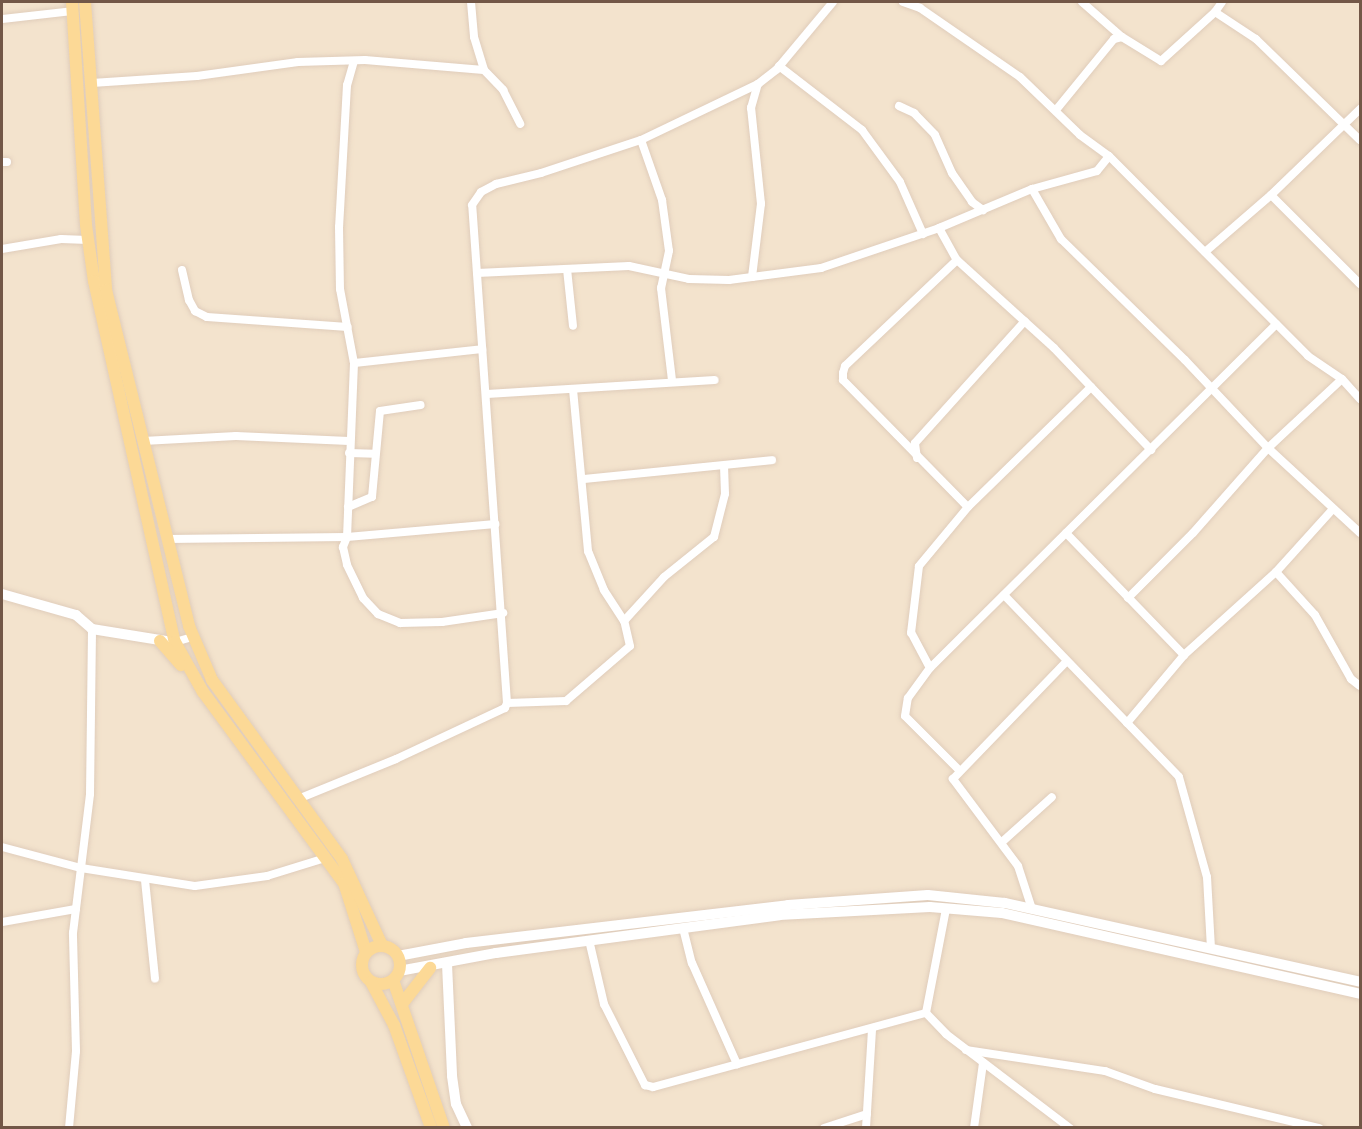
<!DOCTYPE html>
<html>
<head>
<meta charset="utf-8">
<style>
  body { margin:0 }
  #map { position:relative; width:1362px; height:1129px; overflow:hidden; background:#fcf1df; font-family:Manrope,sans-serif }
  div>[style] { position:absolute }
  .residential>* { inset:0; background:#f3e3cd; transform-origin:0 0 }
  .roads { filter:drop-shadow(0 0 2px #e0cdbb) drop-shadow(0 0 2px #e0cdbb) }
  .street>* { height:8px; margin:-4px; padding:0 4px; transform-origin:4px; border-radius:4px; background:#fff }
  .secondary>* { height:10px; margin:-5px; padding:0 5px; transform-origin:5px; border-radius:5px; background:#fff }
  .primary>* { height:12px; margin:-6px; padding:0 6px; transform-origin:6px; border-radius:6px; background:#fcd996 }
  .primary>.ring { margin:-6px; padding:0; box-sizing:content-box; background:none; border:12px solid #fcd996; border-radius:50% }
  span { translate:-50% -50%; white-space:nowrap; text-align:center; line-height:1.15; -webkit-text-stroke:4.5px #fff5e5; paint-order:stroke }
  .frame { position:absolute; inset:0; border:3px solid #725747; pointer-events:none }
</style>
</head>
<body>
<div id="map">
  <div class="residential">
    <i style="left:2px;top:2px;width:1358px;height:1125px"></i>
  </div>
  <div class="roads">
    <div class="street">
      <i style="left:471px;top:2px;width:35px;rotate:85deg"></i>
      <i style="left:474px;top:37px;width:34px;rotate:73deg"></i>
      <i style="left:484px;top:70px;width:28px;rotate:46deg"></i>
      <i style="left:503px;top:90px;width:38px;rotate:63deg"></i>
      <i style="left:903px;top:2px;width:18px;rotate:19deg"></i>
      <i style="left:920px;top:8px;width:121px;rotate:34.6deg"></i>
      <i style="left:1020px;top:77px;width:83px;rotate:44deg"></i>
      <i style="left:1080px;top:135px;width:36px;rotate:36deg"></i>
      <i style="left:1109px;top:156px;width:282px;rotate:45.1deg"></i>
      <i style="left:1308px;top:356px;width:41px;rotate:34.1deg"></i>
      <i style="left:1342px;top:379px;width:27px;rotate:48deg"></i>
      <i style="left:1082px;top:2px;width:53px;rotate:41.2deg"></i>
      <i style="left:1215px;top:12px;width:12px;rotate:-55deg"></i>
      <i style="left:2px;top:19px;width:71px;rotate:-6.4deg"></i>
      <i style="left:354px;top:61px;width:25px;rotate:106deg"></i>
      <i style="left:347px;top:85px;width:142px;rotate:93.2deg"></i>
      <i style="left:339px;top:227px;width:62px;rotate:89.1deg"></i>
      <i style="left:340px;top:289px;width:75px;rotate:79.3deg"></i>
      <i style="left:354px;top:363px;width:174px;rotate:92.3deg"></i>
      <i style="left:347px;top:537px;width:11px;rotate:112deg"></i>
      <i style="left:343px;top:547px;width:18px;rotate:77deg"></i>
      <i style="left:347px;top:565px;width:37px;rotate:64deg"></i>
      <i style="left:363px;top:598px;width:22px;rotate:47deg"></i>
      <i style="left:378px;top:614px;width:24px;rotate:22deg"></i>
      <i style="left:400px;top:623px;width:42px;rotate:-1.4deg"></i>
      <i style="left:442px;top:622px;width:62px;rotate:-8.4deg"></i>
      <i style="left:779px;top:66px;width:105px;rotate:37.6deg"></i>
      <i style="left:862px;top:130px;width:64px;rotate:53.8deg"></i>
      <i style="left:900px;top:182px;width:57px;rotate:66.1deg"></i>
      <i style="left:92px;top:83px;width:105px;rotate:-3.8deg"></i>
      <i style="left:197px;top:76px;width:102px;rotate:-7.9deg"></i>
      <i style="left:298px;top:62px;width:67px;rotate:-1.7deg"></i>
      <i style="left:365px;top:60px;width:119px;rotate:4.8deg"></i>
      <i style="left:899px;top:106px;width:17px;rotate:25deg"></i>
      <i style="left:914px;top:113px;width:30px;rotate:46deg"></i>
      <i style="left:935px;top:135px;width:42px;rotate:65.9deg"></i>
      <i style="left:952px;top:173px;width:35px;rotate:55deg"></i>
      <i style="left:972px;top:202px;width:14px;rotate:36deg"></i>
      <i style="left:1056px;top:110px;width:92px;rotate:-50.8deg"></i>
      <i style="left:1114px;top:39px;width:8px;rotate:-14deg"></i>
      <i style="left:1122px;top:37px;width:46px;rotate:31.6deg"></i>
      <i style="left:1161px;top:61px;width:73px;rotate:-42.2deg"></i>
      <i style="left:1215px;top:12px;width:49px;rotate:33.4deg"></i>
      <i style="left:1256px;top:39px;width:145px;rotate:44.2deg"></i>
      <i style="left:641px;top:140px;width:64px;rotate:70.7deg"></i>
      <i style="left:662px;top:200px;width:51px;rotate:82.2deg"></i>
      <i style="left:669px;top:251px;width:38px;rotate:102deg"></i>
      <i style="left:661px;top:288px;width:93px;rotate:83.2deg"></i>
      <i style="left:2px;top:162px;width:5px"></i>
      <i style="left:1032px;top:189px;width:58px;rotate:59.9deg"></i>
      <i style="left:1061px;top:239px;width:173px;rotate:44.3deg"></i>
      <i style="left:1185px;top:360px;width:121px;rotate:46.7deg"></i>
      <i style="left:1268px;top:448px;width:125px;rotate:42.7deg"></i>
      <i style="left:1271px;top:195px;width:126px;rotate:45deg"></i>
      <i style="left:939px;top:228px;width:37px;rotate:61deg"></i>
      <i style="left:957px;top:260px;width:131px;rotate:42.2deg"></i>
      <i style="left:1054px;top:348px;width:141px;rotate:46.4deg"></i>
      <i style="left:2px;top:249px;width:60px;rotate:-9.6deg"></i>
      <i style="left:61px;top:239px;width:27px;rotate:2deg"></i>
      <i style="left:1205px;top:252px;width:87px;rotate:-40.8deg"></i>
      <i style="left:1271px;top:195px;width:124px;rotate:-44deg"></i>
      <i style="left:957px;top:260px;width:154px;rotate:136.6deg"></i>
      <i style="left:845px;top:366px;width:7px;rotate:106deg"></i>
      <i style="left:843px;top:373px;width:7px;rotate:90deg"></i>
      <i style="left:843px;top:380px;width:178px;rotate:45.5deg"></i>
      <i style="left:567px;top:269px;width:57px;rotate:84deg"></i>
      <i style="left:182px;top:270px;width:31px;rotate:77deg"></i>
      <i style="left:189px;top:300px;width:13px;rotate:61deg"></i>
      <i style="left:195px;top:311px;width:13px;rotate:27deg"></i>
      <i style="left:207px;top:317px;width:141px;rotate:4.1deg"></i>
      <i style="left:477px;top:273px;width:152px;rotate:-2.6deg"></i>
      <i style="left:629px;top:266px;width:61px;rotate:12.2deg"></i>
      <i style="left:689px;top:279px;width:40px;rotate:1.4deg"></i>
      <i style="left:729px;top:280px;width:93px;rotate:-7.4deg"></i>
      <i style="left:821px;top:268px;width:125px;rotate:-18.7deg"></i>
      <i style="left:939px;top:228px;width:101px;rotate:-22.8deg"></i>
      <i style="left:1032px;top:189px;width:67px;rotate:-15.5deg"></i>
      <i style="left:1097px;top:171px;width:19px;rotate:-51deg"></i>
      <i style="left:752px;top:277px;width:74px;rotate:-83deg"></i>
      <i style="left:761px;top:204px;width:97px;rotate:-95.9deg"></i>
      <i style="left:751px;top:108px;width:25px;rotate:-74deg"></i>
      <i style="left:354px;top:363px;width:129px;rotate:-6.2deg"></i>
      <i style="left:487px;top:394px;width:228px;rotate:-3.5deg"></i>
      <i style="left:143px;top:441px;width:93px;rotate:-3.1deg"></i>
      <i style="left:236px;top:436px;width:113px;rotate:2.5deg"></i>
      <i style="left:349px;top:453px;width:25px;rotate:2deg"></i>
      <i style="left:917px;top:458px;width:15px;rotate:-98deg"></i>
      <i style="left:915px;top:443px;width:164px;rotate:-48deg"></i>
      <i style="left:583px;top:479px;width:190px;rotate:-5.7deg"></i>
      <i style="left:348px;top:507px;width:26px;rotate:-23deg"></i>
      <i style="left:372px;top:497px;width:86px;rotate:-84.7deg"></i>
      <i style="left:380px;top:411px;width:41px;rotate:-8.3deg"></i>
      <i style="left:1066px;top:533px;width:170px;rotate:46deg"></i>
      <i style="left:167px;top:539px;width:180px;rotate:-0.6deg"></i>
      <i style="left:347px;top:537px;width:149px;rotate:-5deg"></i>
      <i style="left:1276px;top:572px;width:58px;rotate:47.8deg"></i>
      <i style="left:1315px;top:615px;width:73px;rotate:60.6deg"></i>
      <i style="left:1351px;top:679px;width:11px;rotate:38deg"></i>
      <i style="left:1004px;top:595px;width:252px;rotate:46.1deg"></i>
      <i style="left:1179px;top:777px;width:104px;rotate:74.4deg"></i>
      <i style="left:1207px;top:877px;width:72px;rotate:86.8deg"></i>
      <i style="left:1128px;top:598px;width:92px;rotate:-45deg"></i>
      <i style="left:1193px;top:533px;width:113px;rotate:-48.6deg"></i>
      <i style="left:1268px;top:448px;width:101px;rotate:-43deg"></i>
      <i style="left:624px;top:621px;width:59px;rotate:-47.7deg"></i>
      <i style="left:664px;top:577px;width:64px;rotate:-38.7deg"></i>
      <i style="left:714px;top:537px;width:44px;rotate:-75.7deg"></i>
      <i style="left:725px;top:494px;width:28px;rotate:-92deg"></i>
      <i style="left:175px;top:642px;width:19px;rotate:-16deg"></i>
      <i style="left:930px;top:668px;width:40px;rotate:-118deg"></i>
      <i style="left:911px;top:633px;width:67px;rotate:-83.2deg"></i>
      <i style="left:919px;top:566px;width:77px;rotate:-50.3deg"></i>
      <i style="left:968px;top:507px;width:172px;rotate:-44.3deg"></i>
      <i style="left:507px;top:703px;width:59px;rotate:-1.9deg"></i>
      <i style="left:566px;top:701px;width:84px;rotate:-40.7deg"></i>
      <i style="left:630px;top:646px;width:26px;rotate:-103deg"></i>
      <i style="left:624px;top:621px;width:37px;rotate:-123deg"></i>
      <i style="left:604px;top:590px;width:42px;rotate:-112.3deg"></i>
      <i style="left:588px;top:551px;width:162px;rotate:-95.3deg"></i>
      <i style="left:1127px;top:723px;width:89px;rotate:-50deg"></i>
      <i style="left:1184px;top:655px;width:124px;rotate:-42.1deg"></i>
      <i style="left:1276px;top:572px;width:85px;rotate:-47.9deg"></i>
      <i style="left:959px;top:770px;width:76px;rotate:-135deg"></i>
      <i style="left:905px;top:716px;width:18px;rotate:-81deg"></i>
      <i style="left:908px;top:698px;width:37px;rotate:-54deg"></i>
      <i style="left:930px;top:668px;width:488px;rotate:-44.8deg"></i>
      <i style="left:298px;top:799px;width:106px;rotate:-22.2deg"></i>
      <i style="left:396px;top:759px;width:120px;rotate:-25.1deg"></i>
      <i style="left:505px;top:708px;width:5px;rotate:-68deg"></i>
      <i style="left:507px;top:703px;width:499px;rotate:-94deg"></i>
      <i style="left:472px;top:205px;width:16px;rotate:-55deg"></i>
      <i style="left:481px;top:192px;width:17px;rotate:-28deg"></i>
      <i style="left:496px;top:184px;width:46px;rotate:-13.7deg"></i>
      <i style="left:541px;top:173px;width:105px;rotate:-18.3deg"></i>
      <i style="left:641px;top:140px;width:130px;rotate:-25.6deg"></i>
      <i style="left:758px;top:84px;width:24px;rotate:-38deg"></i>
      <i style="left:777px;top:69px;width:87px;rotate:-50.1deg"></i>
      <i style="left:1002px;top:842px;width:67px;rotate:-42deg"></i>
      <i style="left:2px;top:847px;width:82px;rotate:14.9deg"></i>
      <i style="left:81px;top:868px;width:115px;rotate:9deg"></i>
      <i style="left:195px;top:886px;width:73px;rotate:-7.9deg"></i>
      <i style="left:267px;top:876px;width:61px;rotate:-17.2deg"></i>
      <i style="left:145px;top:880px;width:99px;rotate:84.2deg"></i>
      <i style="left:946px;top:909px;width:106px;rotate:100.9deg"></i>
      <i style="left:926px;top:1013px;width:29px;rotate:46deg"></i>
      <i style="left:946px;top:1034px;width:156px;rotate:37.2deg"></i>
      <i style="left:1032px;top:909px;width:45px;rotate:-108deg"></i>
      <i style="left:1018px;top:866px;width:109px;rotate:-126.8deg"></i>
      <i style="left:953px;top:779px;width:164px;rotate:-46deg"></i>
      <i style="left:2px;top:922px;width:75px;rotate:-10deg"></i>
      <i style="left:683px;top:928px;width:36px;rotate:76deg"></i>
      <i style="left:692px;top:963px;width:111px;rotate:66deg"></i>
      <i style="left:589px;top:940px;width:66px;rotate:76.8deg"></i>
      <i style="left:604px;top:1004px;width:91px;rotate:63.2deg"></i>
      <i style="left:645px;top:1085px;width:8px;rotate:14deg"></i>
      <i style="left:653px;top:1087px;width:283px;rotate:-15.2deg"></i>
      <i style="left:966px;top:1050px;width:141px;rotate:8.6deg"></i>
      <i style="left:1105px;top:1071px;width:53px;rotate:19.8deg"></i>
      <i style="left:1155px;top:1089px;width:169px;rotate:13.4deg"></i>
      <i style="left:69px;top:1128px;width:77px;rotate:-84.8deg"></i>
      <i style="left:76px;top:1051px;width:118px;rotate:-91.5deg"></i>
      <i style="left:73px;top:933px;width:140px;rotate:-83deg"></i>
      <i style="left:90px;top:794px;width:165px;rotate:-89.3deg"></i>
      <i style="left:824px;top:1128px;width:45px;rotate:-18deg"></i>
      <i style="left:866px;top:1128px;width:99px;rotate:-86.5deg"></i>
      <i style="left:974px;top:1128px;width:66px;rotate:-82.1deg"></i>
    </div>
    <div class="secondary">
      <i style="left:2px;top:594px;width:77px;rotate:15.8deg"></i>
      <i style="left:76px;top:615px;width:21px;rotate:41deg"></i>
      <i style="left:92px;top:629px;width:75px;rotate:9.2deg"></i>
      <i style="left:398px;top:956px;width:69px;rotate:-10.8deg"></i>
      <i style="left:466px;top:943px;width:324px;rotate:-6.7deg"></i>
      <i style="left:788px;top:905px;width:140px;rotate:-4.1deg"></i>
      <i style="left:928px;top:895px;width:77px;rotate:5.9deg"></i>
      <i style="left:1005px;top:903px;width:364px;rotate:12.5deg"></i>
      <i style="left:447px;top:964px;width:112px;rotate:87.4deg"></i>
      <i style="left:452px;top:1076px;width:28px;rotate:82deg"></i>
      <i style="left:456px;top:1104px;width:26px;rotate:65deg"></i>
      <i style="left:399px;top:971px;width:99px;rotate:-10.5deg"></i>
      <i style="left:496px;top:953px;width:286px;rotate:-7.6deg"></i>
      <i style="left:779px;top:915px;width:151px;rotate:-3deg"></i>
      <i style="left:930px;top:907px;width:72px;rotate:4.8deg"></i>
      <i style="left:1002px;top:913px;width:367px;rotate:12.7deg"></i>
    </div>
    <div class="primary">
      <i style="left:72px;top:2px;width:223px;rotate:86.4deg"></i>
      <i style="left:86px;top:225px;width:57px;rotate:81.9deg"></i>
      <i style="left:94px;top:281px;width:370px;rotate:77.4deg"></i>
      <i style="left:175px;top:642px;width:57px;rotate:60.8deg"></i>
      <i style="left:203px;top:692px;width:237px;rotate:53.6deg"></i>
      <i style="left:344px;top:883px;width:72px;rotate:72.3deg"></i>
      <i style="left:85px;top:2px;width:289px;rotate:85.8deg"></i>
      <i style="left:106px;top:290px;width:346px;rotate:76.1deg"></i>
      <i style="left:189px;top:626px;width:59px;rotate:66.9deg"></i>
      <i style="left:212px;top:680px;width:221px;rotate:54deg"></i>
      <i style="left:342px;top:859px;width:95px;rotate:65.1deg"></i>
      <i style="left:160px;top:641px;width:32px;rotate:49deg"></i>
      <i class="ring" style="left:362px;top:946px;width:26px;height:26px"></i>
      <i style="left:393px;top:980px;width:157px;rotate:71deg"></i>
      <i style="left:371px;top:982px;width:49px;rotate:61.9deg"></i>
      <i style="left:394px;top:1025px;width:109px;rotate:70.2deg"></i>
      <i style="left:402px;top:1004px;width:46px;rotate:-52.1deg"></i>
    </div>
  </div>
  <div class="frame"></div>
</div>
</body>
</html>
